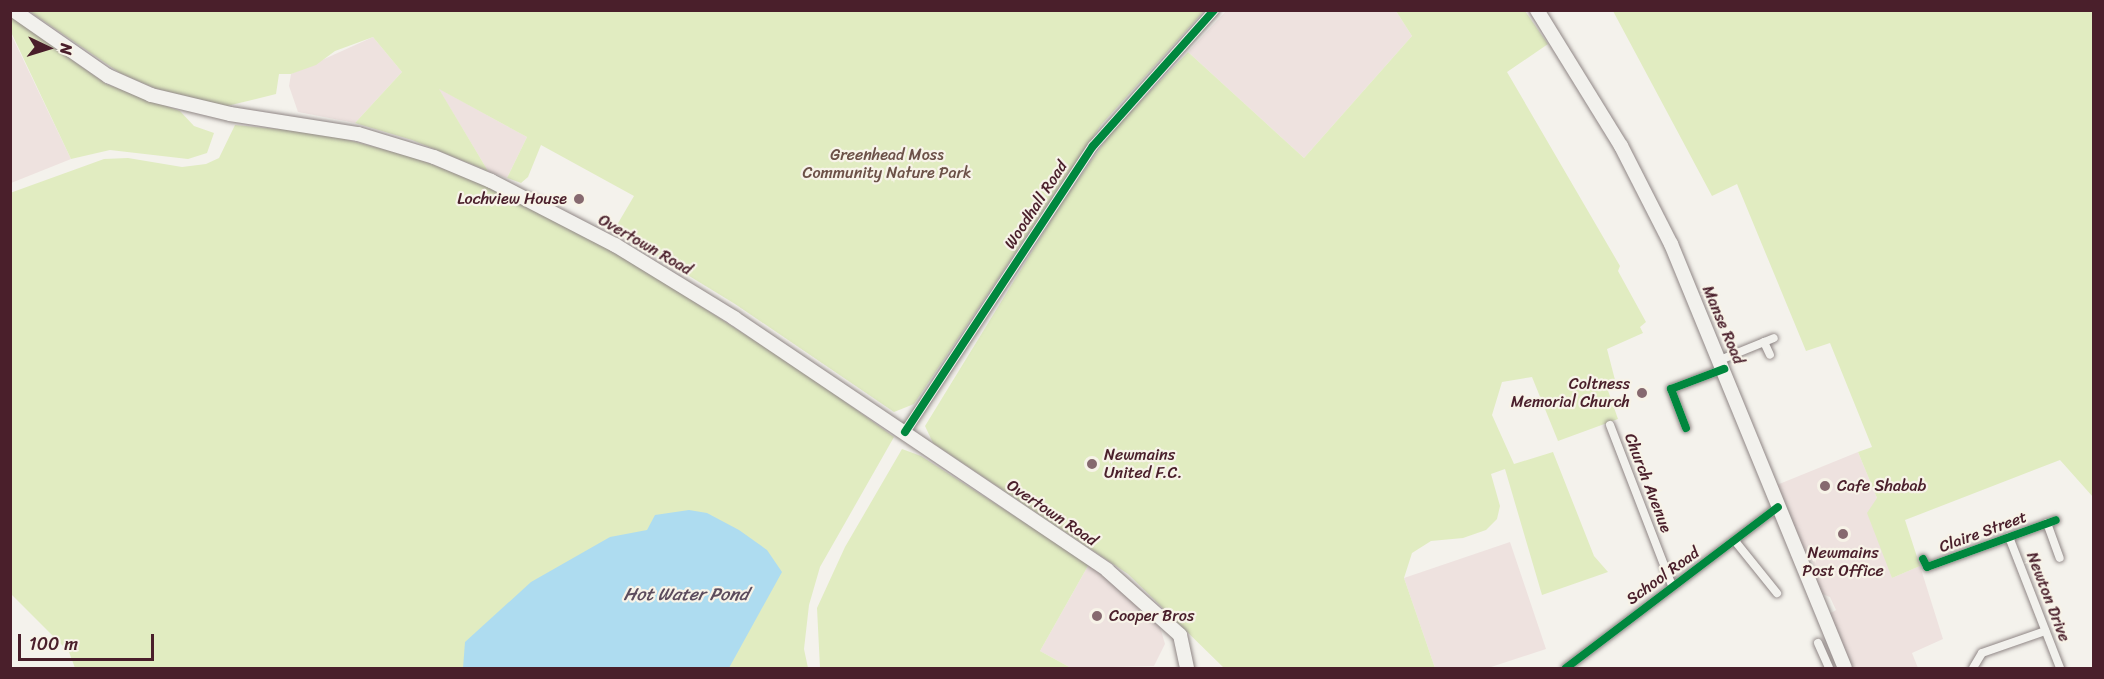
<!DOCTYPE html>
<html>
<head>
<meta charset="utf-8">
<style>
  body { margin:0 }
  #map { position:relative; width:2104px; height:679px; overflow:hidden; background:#f4f2ec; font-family:Sriracha,sans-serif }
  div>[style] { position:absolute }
  .built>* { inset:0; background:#eee2df }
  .green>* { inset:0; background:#e1ecc1 }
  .water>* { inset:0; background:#aedcf0 }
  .roads { filter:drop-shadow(0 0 2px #8f8685) drop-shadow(0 0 2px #8f8685) }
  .minor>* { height:8px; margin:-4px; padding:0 4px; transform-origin:4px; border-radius:4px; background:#f2f1ed }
  .tertiary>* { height:10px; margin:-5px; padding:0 5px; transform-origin:5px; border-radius:5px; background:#f2f1ed }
  .primary>* { height:14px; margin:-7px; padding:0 7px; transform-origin:7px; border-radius:7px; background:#f2f1ed }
  .cycleway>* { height:8px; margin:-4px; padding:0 4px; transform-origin:4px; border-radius:4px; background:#00873e }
  .dots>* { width:16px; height:16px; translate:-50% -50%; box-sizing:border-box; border:3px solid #f7f3e8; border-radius:50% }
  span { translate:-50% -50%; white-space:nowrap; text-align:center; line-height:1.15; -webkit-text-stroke:4.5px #f7f3e8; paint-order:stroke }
  .park-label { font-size:16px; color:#6c5148 }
  .poi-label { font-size:16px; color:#4a1f2b }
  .right { translate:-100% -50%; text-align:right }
  .left { translate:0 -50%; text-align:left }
  .street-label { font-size:16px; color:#4a1f2b }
  .water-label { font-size:18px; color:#5c4c5d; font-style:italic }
  .frame { position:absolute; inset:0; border:12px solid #4a1f2b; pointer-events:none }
  .north { position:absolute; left:18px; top:18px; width:60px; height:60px; -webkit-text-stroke:4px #f7f3e8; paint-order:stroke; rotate:94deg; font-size:16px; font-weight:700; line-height:24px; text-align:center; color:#4a1f2b }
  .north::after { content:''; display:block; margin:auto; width:21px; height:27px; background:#4a1f2b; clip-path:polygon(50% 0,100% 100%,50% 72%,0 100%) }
  .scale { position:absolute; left:18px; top:634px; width:136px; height:27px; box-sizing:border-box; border:3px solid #4a1f2b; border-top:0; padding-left:8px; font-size:18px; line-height:21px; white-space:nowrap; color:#4a1f2b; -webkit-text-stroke:4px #f7f3e8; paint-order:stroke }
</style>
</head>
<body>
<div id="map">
  <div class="built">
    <i style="clip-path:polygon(1226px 11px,1396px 11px,1412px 36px,1304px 158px,1188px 52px)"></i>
    <i style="clip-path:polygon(10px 32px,71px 159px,11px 183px,10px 183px)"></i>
    <i style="clip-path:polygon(373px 37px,402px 72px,355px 123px,298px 112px,289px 86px,291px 74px)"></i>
    <i style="clip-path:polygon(438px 88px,527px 137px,507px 178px,488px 171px)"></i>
    <i style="clip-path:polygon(1858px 452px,1877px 498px,1892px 578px,1920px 566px,1943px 639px,1912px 653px,1918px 668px,1852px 668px,1829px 614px,1836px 610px,1830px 597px,1820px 593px,1813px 563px,1791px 529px,1777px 485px)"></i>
    <i style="clip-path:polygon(1510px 542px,1546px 649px,1488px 668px,1435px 668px,1404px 578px)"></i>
    <i style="clip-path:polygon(1089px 564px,1137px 602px,1160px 627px,1165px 644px,1154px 666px,1071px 668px,1040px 651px)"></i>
  </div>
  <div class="green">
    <i style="clip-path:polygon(29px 11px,1204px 11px,1101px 125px,914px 404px,894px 412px,735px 304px,614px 230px,634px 196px,541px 145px,528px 177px,521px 183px,507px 178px,527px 137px,439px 89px,488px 171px,412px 140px,355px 123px,402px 72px,373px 37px,335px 51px,316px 65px,291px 74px,279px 74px,276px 94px,227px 106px,157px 89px,120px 73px)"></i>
    <i style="clip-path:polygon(1396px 11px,1525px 11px,1548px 44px,1507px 72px,1620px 266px,1618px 271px,1646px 322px,1640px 327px,1643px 333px,1607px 349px,1615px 380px,1606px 385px,1618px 419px,1558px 441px,1532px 377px,1502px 382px,1492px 415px,1514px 464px,1553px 452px,1594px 556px,1608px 572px,1542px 595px,1505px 469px,1491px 474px,1500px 506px,1497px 519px,1486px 530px,1463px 538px,1431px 541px,1412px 553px,1404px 578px,1435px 668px,1224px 668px,1128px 574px,933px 443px,925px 426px,1063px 201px,1113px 130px,1188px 52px,1304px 158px,1412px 36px)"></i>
    <i style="clip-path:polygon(1613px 11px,2093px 11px,2093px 497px,2060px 460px,1905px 520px,1920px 566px,1892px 578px,1867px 513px,1877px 498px,1858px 452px,1872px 447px,1830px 343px,1806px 351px,1737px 184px,1712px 196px)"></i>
    <i style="clip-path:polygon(10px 16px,106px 84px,180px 111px,194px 126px,214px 133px,207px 153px,188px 159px,110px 150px,71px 159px,11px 32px)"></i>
    <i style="clip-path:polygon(235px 125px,322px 133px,416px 158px,479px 183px,589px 238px,657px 278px,808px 375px,894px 437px,820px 567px,809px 605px,804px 649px,808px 668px,75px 668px,69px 652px,11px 594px,10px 193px,104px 159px,128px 158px,182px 167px,206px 164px,219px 158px)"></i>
    <i style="clip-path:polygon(902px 449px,921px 456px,1089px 564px,1040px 651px,1071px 668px,820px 668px,817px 608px,845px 547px)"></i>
  </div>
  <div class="water">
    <i style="clip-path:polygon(689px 510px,707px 513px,739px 530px,767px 550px,782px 572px,729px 668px,463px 668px,465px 642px,531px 582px,610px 537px,647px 530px,655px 515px)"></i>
  </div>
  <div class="roads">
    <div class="minor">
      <i style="left:1764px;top:342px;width:14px;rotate:65deg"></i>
      <i style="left:1720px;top:360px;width:58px;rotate:-22.2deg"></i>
      <i style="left:1610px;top:425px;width:173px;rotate:68.9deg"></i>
      <i style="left:1686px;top:428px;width:42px;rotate:-111deg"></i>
      <i style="left:1671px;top:389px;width:57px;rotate:-20.7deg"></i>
      <i style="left:2047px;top:523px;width:37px;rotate:70deg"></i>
      <i style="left:2009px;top:537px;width:141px;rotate:68.7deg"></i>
      <i style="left:1735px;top:541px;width:67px;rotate:51.1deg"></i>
      <i style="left:1923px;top:559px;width:9px;rotate:63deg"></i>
      <i style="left:1927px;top:567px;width:137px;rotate:-20deg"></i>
      <i style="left:1818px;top:643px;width:27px;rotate:66deg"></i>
      <i style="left:1566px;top:668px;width:266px;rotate:-37.2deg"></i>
      <i style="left:1973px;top:668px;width:17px;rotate:-59deg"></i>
      <i style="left:1982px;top:653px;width:67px;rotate:-19.2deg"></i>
    </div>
    <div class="tertiary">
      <i style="left:905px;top:432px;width:342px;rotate:-56.7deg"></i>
      <i style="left:1093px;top:146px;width:182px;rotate:-48.3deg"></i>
    </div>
    <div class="primary">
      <i style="left:13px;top:10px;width:116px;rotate:34.8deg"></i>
      <i style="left:108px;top:76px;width:47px;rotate:23.8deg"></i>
      <i style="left:151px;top:95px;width:81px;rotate:13.5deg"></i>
      <i style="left:230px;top:114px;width:130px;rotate:8.9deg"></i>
      <i style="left:358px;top:134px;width:79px;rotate:16.8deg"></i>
      <i style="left:434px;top:157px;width:62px;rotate:22.8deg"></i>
      <i style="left:491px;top:181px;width:140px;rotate:27.3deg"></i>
      <i style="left:615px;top:245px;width:140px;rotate:31.5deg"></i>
      <i style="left:734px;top:318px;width:450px;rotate:34deg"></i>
      <i style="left:1107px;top:570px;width:98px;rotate:41.7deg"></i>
      <i style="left:1180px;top:635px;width:34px;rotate:78deg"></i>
      <i style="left:1537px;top:10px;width:160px;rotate:58.3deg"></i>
      <i style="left:1621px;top:146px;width:110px;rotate:63deg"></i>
      <i style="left:1671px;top:244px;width:458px;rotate:67.7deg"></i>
    </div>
  </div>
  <div class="cycleway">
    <i style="left:1686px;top:428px;width:42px;rotate:-111deg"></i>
    <i style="left:1671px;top:389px;width:57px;rotate:-20.7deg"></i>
    <i style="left:905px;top:432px;width:342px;rotate:-56.7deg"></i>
    <i style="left:1093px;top:146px;width:182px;rotate:-48.3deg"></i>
    <i style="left:1923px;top:559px;width:9px;rotate:63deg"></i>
    <i style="left:1927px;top:567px;width:137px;rotate:-20deg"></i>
    <i style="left:1566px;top:668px;width:266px;rotate:-37.2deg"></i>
  </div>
  <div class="dots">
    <i style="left:579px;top:199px;background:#86696f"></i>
    <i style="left:1642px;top:393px;background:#86696f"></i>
    <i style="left:1092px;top:464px;background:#86696f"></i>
    <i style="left:1825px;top:486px;background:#86696f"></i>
    <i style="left:1843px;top:534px;background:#86696f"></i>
    <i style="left:1097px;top:616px;background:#86696f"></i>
  </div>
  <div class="park-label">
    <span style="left:887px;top:164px">Greenhead Moss<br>Community Nature Park</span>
  </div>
  <div class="poi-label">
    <span class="right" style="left:567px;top:199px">Lochview House</span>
    <span class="right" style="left:1630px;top:393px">Coltness<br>Memorial Church</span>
    <span class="left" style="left:1104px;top:464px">Newmains<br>United F.C.</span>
    <span class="left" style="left:1837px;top:486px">Cafe Shabab</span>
    <span style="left:1843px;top:562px">Newmains<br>Post Office</span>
    <span class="left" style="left:1109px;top:616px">Cooper Bros</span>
  </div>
  <div class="street-label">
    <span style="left:1036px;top:205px;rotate:-57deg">Woodhall Road</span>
    <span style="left:645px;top:245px;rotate:30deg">Overtown Road</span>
    <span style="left:1723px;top:325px;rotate:67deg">Manse Road</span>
    <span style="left:1648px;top:483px;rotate:69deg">Church Avenue</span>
    <span style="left:1052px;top:513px;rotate:34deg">Overtown Road</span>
    <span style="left:1983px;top:532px;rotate:-20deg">Claire Street</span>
    <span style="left:1663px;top:576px;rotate:-36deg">School Road</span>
    <span style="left:2048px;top:597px;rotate:69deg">Newton Drive</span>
  </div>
  <div class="water-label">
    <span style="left:686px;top:594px">Hot Water Pond</span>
  </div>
  <div class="frame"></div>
  <div class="north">N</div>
  <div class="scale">100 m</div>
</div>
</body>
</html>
